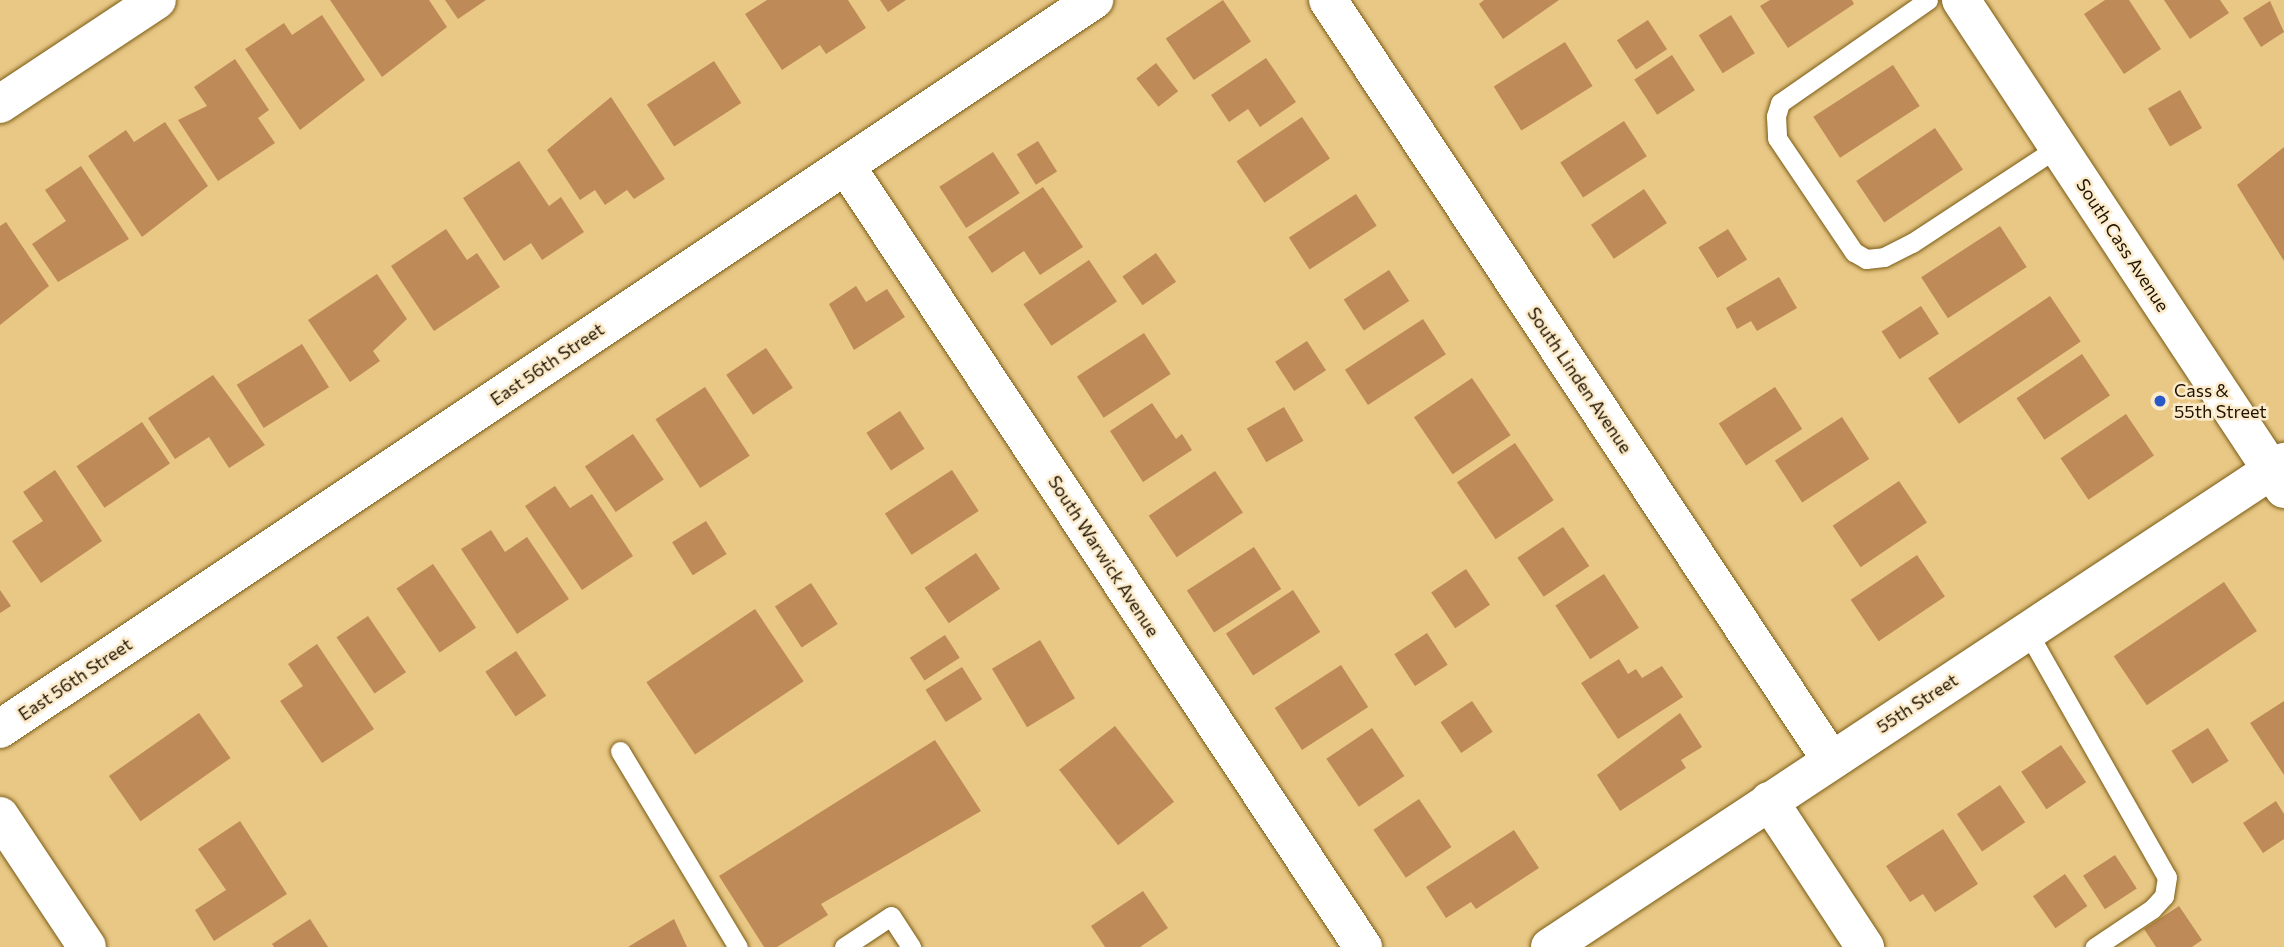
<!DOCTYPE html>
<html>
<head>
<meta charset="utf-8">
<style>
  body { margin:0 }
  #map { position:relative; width:2284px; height:947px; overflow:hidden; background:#e9c886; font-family:Commissioner,sans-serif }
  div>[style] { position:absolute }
  .building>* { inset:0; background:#be8a57; transform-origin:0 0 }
  .roads { filter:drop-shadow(0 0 2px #7a5c15) drop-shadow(0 0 2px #7a5c15) }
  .service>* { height:19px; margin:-9.5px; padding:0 9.5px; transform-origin:9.5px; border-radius:9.5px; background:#fff }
  .minor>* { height:38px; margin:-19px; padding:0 19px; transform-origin:19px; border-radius:19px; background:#fff }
  .secondary>* { height:38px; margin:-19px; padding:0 19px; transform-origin:19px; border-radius:19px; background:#fff }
  .dots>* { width:19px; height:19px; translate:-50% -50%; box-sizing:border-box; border:4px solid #fcebcb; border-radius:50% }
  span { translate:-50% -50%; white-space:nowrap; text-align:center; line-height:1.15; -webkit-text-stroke:5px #fcebcb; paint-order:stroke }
  .street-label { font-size:18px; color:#1f1300 }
  .poi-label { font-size:18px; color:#1f1300 }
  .left { translate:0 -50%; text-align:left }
</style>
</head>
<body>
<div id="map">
  <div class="building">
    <i style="clip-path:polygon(330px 0,429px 0,447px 27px,382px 77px)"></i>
    <i style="clip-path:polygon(445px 0,486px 0,458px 19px)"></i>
    <i style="clip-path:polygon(767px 0,848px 0,866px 28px,826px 54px,820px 45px,782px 70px,745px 14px)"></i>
    <i style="clip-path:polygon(880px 0,906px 0,888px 12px)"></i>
    <i style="left:1223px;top:0;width:50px;height:69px;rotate:56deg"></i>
    <i style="clip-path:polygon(1484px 0,1559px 0,1503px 39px,1479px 4px)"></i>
    <i style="clip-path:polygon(1770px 0,1852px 0,1854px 4px,1788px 48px,1760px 6px)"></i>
    <i style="clip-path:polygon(2105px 0,2129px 0,2161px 49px,2124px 74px,2084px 14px)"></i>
    <i style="clip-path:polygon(2164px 0,2220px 0,2229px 13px,2190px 39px)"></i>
    <i style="clip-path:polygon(2270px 1px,2284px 32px,2261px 47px,2243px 18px)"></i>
    <i style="clip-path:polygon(322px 15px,365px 80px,300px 130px,245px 49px,284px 23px,292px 35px)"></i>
    <i style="left:1731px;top:15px;width:45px;height:38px;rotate:58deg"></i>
    <i style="left:1648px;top:20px;width:35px;height:37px;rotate:57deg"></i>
    <i style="left:1565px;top:42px;width:52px;height:84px;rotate:58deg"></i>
    <i style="left:1672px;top:55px;width:42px;height:45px;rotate:57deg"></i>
    <i style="clip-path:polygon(1266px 58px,1296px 102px,1260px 127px,1248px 109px,1229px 122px,1211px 95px)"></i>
    <i style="clip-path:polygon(235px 59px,269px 110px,258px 118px,275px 143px,218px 181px,178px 120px,207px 106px,194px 87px)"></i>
    <i style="left:714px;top:61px;width:50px;height:80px;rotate:57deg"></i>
    <i style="left:1156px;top:63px;width:36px;height:25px;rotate:52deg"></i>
    <i style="left:1893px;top:65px;width:49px;height:95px;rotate:57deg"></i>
    <i style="left:2180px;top:90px;width:44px;height:37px;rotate:60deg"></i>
    <i style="clip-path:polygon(611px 97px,665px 179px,634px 199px,627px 190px,605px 205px,595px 190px,580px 200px,547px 150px)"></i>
    <i style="left:1302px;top:117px;width:50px;height:79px;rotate:56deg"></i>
    <i style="left:1624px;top:121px;width:42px;height:76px;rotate:57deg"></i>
    <i style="clip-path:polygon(165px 122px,208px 186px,142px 237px,88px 156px,126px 130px,134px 142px)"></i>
    <i style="left:1935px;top:128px;width:50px;height:95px;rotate:56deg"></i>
    <i style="left:1038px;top:141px;width:36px;height:25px;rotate:58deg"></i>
    <i style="clip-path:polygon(2284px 147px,2284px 261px,2237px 185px)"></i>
    <i style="left:993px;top:152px;width:49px;height:64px;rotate:57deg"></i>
    <i style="clip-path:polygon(519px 161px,549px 206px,561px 197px,584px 232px,542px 260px,531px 243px,504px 261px,463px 198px)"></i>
    <i style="clip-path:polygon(81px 166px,129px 239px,58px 282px,32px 244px,66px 221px,45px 190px)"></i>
    <i style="clip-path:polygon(1043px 187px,1083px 247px,1040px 275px,1024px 251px,992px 273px,968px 237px)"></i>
    <i style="left:1644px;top:189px;width:41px;height:64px;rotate:56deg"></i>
    <i style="left:1356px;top:194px;width:38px;height:80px;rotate:57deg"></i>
    <i style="clip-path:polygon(6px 222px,49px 286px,0 325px,0 226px)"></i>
    <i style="left:2000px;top:226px;width:49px;height:94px;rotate:57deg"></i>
    <i style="clip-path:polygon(446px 229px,467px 260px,477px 253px,500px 287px,434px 331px,391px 266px)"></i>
    <i style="left:1728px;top:229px;width:36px;height:35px;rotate:58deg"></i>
    <i style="left:1156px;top:253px;width:35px;height:41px;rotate:55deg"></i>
    <i style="left:1089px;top:260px;width:50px;height:79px;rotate:56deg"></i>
    <i style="left:1389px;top:270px;width:37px;height:54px;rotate:57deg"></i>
    <i style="clip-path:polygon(377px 274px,407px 319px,373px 351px,380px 361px,350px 382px,308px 320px)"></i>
    <i style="clip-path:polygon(1779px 277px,1797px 308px,1757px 331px,1751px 321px,1737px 329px,1726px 308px)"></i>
    <i style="clip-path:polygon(856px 286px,866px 302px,887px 289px,905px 317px,854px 350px,829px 304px)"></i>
    <i style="left:2050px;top:296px;width:55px;height:147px;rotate:56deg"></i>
    <i style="left:1921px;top:306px;width:33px;height:47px;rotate:57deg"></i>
    <i style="left:1423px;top:319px;width:42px;height:93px;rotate:57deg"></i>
    <i style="left:1144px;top:333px;width:49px;height:80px;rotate:57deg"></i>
    <i style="left:1307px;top:341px;width:35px;height:38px;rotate:57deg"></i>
    <i style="left:302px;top:344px;width:51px;height:77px;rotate:58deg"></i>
    <i style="left:766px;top:348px;width:48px;height:48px;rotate:56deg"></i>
    <i style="left:2082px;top:354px;width:50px;height:79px;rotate:56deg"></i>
    <i style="clip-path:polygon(213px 375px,265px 445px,229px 468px,209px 437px,175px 459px,148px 418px)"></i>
    <i style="left:1472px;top:378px;width:69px;height:70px;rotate:56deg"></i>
    <i style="left:705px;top:387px;width:82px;height:59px;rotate:57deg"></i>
    <i style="left:1775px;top:387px;width:50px;height:67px;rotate:57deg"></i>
    <i style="clip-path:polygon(1152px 403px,1176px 439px,1182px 434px,1192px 450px,1143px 482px,1110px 431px)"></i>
    <i style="left:1284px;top:407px;width:39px;height:43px;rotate:60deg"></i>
    <i style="left:900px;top:411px;width:45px;height:40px;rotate:57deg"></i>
    <i style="left:2126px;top:414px;width:50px;height:79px;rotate:56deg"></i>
    <i style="left:1842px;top:417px;width:50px;height:80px;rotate:57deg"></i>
    <i style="left:142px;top:422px;width:50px;height:79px;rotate:56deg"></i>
    <i style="left:633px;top:434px;width:55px;height:58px;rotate:56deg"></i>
    <i style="left:1515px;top:443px;width:69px;height:70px;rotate:56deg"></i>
    <i style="clip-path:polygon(55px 470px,102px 541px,41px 583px,12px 541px,43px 521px,23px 492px)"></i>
    <i style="left:952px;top:470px;width:49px;height:80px;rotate:57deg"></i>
    <i style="left:1215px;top:471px;width:50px;height:80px;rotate:56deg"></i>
    <i style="left:1899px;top:481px;width:50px;height:80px;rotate:56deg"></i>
    <i style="clip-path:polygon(555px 486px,570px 508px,592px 494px,633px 556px,582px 590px,525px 506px)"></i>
    <i style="left:706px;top:521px;width:39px;height:40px;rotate:58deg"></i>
    <i style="left:1563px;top:527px;width:47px;height:55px;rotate:56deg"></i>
    <i style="clip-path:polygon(491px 530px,505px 552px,527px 537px,569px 599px,517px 634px,461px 549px)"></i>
    <i style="left:1254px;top:547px;width:50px;height:80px;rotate:57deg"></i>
    <i style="left:976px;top:553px;width:43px;height:62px;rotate:56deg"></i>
    <i style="left:1917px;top:555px;width:50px;height:80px;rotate:56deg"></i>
    <i style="left:433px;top:564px;width:77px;height:44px;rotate:56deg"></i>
    <i style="left:1466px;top:569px;width:43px;height:42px;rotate:56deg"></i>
    <i style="left:1604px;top:574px;width:64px;height:58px;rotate:57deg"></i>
    <i style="left:2224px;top:582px;width:59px;height:133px;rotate:56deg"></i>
    <i style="left:811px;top:583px;width:49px;height:43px;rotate:57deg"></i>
    <i style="clip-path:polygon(0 590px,11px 606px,0 613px)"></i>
    <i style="left:1293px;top:590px;width:50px;height:80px;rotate:57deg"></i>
    <i style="left:755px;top:609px;width:87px;height:131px;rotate:56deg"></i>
    <i style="left:368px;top:616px;width:68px;height:38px;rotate:56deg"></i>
    <i style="left:1427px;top:633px;width:38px;height:39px;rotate:57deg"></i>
    <i style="left:945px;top:635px;width:27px;height:42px;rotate:57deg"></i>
    <i style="left:1040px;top:640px;width:68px;height:56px;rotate:59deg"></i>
    <i style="clip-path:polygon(317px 644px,374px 729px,322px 763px,280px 701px,303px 686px,288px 664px)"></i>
    <i style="left:516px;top:651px;width:54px;height:37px;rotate:56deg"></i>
    <i style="clip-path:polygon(1619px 659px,1628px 674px,1636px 669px,1642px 678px,1662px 666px,1683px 697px,1618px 739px,1581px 683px)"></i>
    <i style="left:1341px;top:665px;width:50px;height:79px;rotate:57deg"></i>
    <i style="left:962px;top:667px;width:38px;height:43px;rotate:58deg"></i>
    <i style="left:1472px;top:701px;width:37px;height:38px;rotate:56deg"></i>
    <i style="clip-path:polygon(2284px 701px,2284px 775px,2250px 723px)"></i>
    <i style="left:199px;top:713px;width:55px;height:110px;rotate:55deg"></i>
    <i style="clip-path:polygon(1680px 713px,1702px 747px,1681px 760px,1686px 768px,1620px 811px,1597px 775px)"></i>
    <i style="left:1115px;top:726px;width:96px;height:71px;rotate:52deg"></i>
    <i style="left:1372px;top:728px;width:58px;height:55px;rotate:56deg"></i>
    <i style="left:2208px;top:728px;width:39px;height:43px;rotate:58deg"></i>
    <i style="clip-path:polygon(935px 740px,981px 811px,821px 904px,828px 915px,777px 947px,764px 947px,719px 876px)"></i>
    <i style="left:2061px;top:745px;width:45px;height:48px;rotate:56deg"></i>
    <i style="left:2000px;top:785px;width:45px;height:52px;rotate:56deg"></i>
    <i style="left:1419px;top:799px;width:58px;height:55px;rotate:56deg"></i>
    <i style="clip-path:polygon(2276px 801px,2284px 814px,2284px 839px,2263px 853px,2243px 823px)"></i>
    <i style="clip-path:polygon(240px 821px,287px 894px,214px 941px,195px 910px,226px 890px,198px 849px)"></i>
    <i style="clip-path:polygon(1943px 829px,1978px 884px,1935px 912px,1923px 894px,1910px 902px,1886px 866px)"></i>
    <i style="clip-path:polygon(1514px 830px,1539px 868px,1476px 909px,1471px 902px,1446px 918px,1426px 887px)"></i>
    <i style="left:2115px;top:855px;width:40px;height:38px;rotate:57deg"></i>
    <i style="left:2065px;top:874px;width:39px;height:39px;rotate:55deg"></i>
    <i style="clip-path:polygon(1143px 891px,1168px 928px,1140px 947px,1105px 947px,1091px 926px)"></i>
    <i style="clip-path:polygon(2179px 906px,2202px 940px,2192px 947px,2156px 947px,2144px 929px)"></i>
    <i style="clip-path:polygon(310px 919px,328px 947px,274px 947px,272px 944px)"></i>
    <i style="clip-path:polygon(674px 919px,687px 947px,628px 947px)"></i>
  </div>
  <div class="roads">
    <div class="service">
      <i style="left:1928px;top:0;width:180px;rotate:145.2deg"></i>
      <i style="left:1780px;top:103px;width:14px;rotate:107deg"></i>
      <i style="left:1776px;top:116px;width:22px;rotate:87deg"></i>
      <i style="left:1777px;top:138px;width:138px;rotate:56deg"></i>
      <i style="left:1854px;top:252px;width:14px;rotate:30deg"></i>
      <i style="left:1866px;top:259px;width:18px;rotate:-6deg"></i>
      <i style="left:1884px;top:257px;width:31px;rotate:-27deg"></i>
      <i style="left:1912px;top:243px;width:175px;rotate:-33.3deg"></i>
      <i style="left:2027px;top:631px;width:283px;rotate:60.4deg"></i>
      <i style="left:2167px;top:877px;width:19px;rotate:99deg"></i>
      <i style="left:2164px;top:896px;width:18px;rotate:133deg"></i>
      <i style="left:2152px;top:909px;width:69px;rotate:146.3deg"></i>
      <i style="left:620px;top:751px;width:229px;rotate:59deg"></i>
      <i style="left:844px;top:947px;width:56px;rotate:-33.4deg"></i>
      <i style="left:891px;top:916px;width:37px;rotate:57deg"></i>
    </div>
    <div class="minor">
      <i style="left:1328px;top:0;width:911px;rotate:56.5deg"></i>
      <i style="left:0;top:104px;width:188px;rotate:-33.5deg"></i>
      <i style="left:846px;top:166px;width:937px;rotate:56.5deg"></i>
      <i style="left:0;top:729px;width:1315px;rotate:-33.68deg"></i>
      <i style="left:1769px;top:801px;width:175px;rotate:56.7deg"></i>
      <i style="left:0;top:816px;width:157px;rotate:56.4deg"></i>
    </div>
    <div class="secondary">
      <i style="left:1961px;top:0;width:586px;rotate:56.55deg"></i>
      <i style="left:1550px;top:947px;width:880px;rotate:-33.46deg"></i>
    </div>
  </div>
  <div class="dots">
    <i style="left:2160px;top:401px;background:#2b58c7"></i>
  </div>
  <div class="street-label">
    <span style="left:2123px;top:245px;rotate:57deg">South Cass Avenue</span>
    <span style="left:547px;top:364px;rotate:-34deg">East 56th Street</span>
    <span style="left:1580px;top:380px;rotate:56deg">South Linden Avenue</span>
    <span style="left:1104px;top:556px;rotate:57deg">South Warwick Avenue</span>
    <span style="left:75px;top:679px;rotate:-34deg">East 56th Street</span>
    <span style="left:1917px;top:703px;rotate:-33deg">55th Street</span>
  </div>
  <div class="poi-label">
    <span class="left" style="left:2174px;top:401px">Cass &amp;<br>55th Street</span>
  </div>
</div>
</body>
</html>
